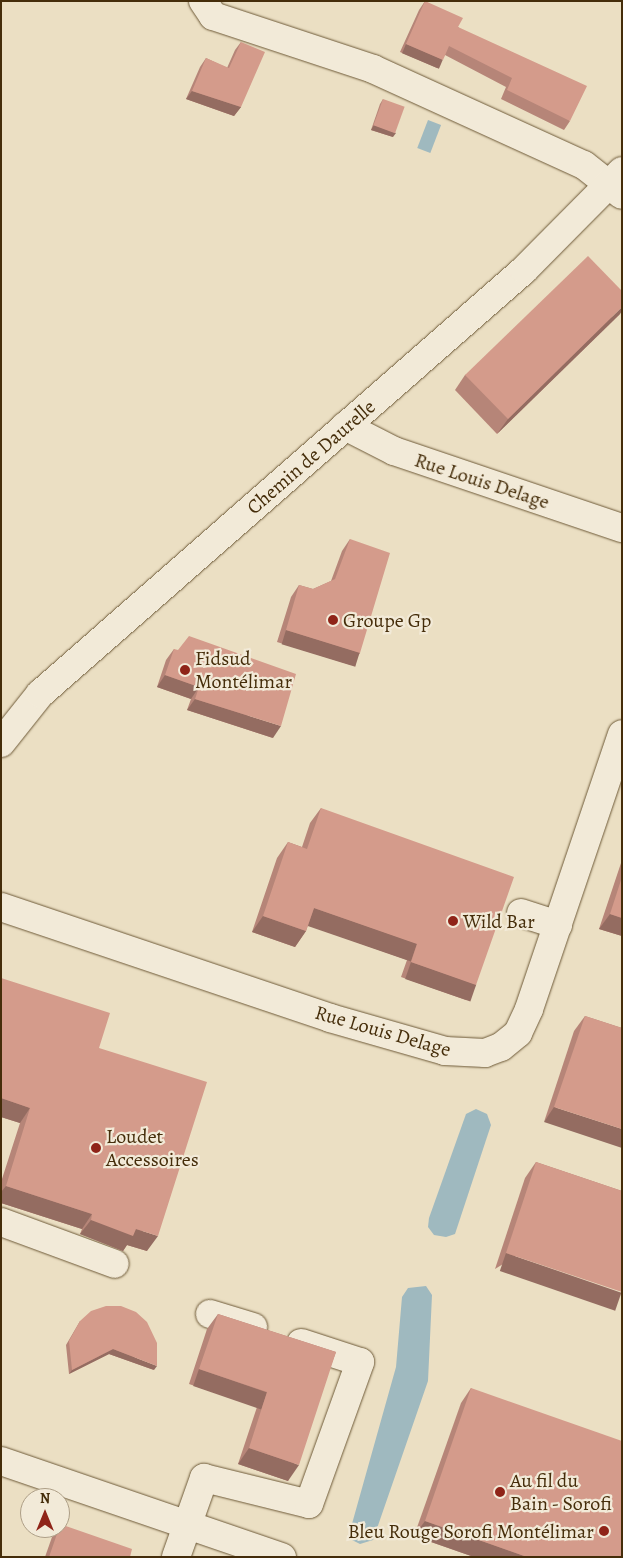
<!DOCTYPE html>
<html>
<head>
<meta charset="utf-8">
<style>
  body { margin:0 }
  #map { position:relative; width:623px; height:1558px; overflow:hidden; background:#ebdfc3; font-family:Alegreya,serif }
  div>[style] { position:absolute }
  .water>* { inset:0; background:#9fb9bf; transform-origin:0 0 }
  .roads { filter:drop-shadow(0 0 1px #6e5a38) drop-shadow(0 0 1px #6e5a38) }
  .minor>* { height:28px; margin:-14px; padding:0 14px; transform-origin:14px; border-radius:14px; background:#f2ead8 }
  .wall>* { inset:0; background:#b68578 }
  .shaded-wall>* { inset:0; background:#946c61; transform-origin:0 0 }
  .building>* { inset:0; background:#d49b8b; transform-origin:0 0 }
  .dots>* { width:14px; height:14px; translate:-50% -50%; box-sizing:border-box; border:2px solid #f2ead8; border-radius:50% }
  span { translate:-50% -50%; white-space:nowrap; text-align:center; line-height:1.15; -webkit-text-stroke:4.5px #f2ead8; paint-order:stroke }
  .street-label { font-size:20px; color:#452d0a }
  .poi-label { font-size:20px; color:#452d0a }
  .left { translate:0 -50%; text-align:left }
  .right { translate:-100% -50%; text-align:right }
  .frame { position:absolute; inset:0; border:2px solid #452d0a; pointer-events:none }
  .north { position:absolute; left:20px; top:1488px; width:50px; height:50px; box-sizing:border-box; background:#f2ead8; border:1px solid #ad9e86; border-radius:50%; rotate:0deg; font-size:14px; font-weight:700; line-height:20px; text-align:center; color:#452d0a }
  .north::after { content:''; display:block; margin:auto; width:18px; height:22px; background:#8f2418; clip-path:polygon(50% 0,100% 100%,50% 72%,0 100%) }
</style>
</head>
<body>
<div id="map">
  <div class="water">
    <i style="left:428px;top:120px;width:14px;height:30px;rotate:21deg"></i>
    <i style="clip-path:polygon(476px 1109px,487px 1114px,491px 1125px,455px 1234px,446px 1237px,434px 1235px,428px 1227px,429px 1218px,466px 1114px)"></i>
    <i style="clip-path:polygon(426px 1286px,432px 1295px,428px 1381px,373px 1540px,360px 1544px,348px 1538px,396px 1367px,402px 1297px,408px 1288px)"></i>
  </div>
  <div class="roads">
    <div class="minor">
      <i style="left:203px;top:1px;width:18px;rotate:56deg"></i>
      <i style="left:213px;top:16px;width:169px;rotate:18.3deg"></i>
      <i style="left:373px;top:69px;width:232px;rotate:24.5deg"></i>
      <i style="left:584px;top:165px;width:48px;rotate:38.3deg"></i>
      <i style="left:345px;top:426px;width:55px;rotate:27deg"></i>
      <i style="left:394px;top:451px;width:241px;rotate:18.7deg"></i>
      <i style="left:1px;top:743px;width:63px;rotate:-51.5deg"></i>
      <i style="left:40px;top:694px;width:643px;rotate:-41.22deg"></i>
      <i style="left:524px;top:270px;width:139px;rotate:-45.3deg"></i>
      <i style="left:1px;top:907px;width:347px;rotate:18.6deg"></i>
      <i style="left:330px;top:1018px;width:120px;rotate:16deg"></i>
      <i style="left:445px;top:1051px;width:40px;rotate:2.9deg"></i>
      <i style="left:485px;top:1053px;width:17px;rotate:-21deg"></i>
      <i style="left:501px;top:1047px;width:22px;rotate:-39deg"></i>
      <i style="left:518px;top:1033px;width:26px;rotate:-65deg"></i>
      <i style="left:529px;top:1009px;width:290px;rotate:-71.3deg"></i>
      <i style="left:521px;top:913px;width:39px;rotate:18deg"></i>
      <i style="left:1px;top:1222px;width:121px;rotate:20.2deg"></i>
      <i style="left:210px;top:1314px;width:45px;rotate:16.8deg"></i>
      <i style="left:1px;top:1461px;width:297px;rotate:18.9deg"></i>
      <i style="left:176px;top:1557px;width:84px;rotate:-70.5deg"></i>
      <i style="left:204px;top:1478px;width:108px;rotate:13.9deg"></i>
      <i style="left:309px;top:1504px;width:151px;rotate:-70.2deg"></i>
      <i style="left:360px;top:1362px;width:62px;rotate:-162.1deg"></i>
    </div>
  </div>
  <div class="wall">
    <i style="clip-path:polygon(425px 1px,458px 27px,570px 121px,564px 130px,501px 99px,506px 87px,445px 55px,437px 68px,400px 52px,419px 10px)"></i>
    <i style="clip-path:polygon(241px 42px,241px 107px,234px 116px,186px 99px,200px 67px,206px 58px,227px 68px,235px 50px)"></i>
    <i style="clip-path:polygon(383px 99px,393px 137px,371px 130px,380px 104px)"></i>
    <i style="clip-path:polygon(620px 314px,497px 434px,455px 390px,465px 375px)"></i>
    <i style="clip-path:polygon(350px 539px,360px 653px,351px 665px,277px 642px,291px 597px,299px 585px,313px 589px,331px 581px,342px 551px)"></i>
    <i style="clip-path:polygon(174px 649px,273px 738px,187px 710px,191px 699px,157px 687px,166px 660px)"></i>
    <i style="clip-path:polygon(321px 808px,476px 985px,466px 1000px,401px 977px,407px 960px,308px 925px,306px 931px,295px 947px,252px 932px,277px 858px,288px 842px,302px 847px,310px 823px)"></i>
    <i style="clip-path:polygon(622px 860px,622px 936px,599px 929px)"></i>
    <i style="clip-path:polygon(1px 978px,99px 1048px,147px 1251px,127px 1245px,123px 1251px,80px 1234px,82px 1229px,1px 1203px,1px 1182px,20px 1123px,1px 1117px)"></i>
    <i style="clip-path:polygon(585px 1016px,622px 1028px,544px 1122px,574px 1031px)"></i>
    <i style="clip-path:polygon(536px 1162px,622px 1191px,495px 1269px,525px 1178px)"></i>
    <i style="clip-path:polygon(218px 1314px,336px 1352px,288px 1481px,238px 1464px,257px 1407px,189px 1384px,207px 1329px)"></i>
    <i style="clip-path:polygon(80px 1321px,154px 1370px,109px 1354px,69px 1374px,66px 1345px)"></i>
    <i style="clip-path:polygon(471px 1388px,622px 1557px,474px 1557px,414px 1536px,461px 1403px)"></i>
    <i style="clip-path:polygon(58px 1528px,60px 1528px,130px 1557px,45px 1557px,52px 1537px)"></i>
  </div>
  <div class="shaded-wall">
    <i style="left:406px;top:44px;width:40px;height:10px;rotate:23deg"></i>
    <i style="clip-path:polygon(192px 91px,241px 107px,234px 116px,186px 99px)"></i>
    <i style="clip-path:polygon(374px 125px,396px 133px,393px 137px,371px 130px)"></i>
    <i style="clip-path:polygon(622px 307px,622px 311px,620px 314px,497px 434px,508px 419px)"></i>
    <i style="left:286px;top:630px;width:77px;height:15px;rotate:17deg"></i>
    <i style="clip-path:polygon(165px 675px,199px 687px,191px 699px,157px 687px)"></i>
    <i style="clip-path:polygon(195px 699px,281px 726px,273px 738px,187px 710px)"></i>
    <i style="left:314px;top:908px;width:109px;height:19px;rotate:19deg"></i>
    <i style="clip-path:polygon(610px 914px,622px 918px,622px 936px,599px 929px)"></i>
    <i style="clip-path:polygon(263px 916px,306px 931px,295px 947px,252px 932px)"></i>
    <i style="left:411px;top:962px;width:69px;height:18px;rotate:19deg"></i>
    <i style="clip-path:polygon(1px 1098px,30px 1108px,20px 1123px,1px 1117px)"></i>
    <i style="clip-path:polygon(554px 1107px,622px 1129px,622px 1148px,544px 1122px)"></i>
    <i style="clip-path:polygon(6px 1186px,92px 1214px,82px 1229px,1px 1203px,1px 1192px)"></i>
    <i style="clip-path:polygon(91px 1220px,136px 1229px,158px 1236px,147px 1251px,127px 1245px,123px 1251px,80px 1234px)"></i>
    <i style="left:506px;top:1253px;width:122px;height:19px;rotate:19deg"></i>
    <i style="clip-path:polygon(113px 1349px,157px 1366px,154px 1370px,109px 1354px,69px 1374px,72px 1370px)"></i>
    <i style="left:199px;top:1369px;width:72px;height:18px;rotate:19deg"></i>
    <i style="clip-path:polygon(249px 1448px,299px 1465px,288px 1481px,238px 1464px)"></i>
    <i style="clip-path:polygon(425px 1521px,527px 1557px,474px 1557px,414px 1536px)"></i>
  </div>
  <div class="building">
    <i style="clip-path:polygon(425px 1px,463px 18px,458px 27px,587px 86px,570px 121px,507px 90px,512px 78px,449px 46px,443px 60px,406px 44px)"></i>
    <i style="clip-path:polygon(241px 42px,265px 52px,241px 107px,192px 91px,206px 58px,229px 68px)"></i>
    <i style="left:383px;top:99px;width:23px;height:28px;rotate:20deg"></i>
    <i style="clip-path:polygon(588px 256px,622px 291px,622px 307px,508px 419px,465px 375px)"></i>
    <i style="clip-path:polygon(350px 539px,390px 553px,360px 653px,286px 630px,299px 585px,313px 589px,335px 579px)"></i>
    <i style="clip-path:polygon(189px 636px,296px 674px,281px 726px,195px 699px,199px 687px,165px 675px,174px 649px,178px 650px)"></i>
    <i style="clip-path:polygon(321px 808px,514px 877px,476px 985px,411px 962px,417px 944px,314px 908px,306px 931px,263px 916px,288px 842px,307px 849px)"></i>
    <i style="clip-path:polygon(622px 877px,622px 918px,610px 914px)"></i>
    <i style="clip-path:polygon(1px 978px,110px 1013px,99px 1048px,207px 1082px,158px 1236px,136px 1229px,133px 1236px,91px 1220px,92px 1214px,6px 1186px,30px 1108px,1px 1098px)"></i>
    <i style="clip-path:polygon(585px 1016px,622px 1028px,622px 1129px,554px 1107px)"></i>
    <i style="clip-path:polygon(536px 1162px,622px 1191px,622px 1292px,506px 1253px)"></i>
    <i style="clip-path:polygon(106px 1306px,121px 1306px,136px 1312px,147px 1322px,157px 1343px,157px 1366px,113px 1349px,72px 1370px,69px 1341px,80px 1321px,91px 1311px)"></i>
    <i style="clip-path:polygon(218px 1314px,336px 1352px,299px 1465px,249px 1448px,267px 1392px,199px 1369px)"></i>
    <i style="clip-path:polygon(471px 1388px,622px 1441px,622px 1557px,527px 1557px,425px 1521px)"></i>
    <i style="clip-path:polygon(60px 1524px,132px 1549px,130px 1557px,49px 1557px,59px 1528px,60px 1528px)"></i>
  </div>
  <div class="dots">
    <i style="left:333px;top:620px;background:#8f2418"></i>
    <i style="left:185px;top:670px;background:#8f2418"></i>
    <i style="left:453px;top:921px;background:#8f2418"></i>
    <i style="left:96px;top:1148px;background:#8f2418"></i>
    <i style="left:500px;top:1492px;background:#8f2418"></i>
    <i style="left:604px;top:1531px;background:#8f2418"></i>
  </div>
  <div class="street-label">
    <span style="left:311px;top:457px;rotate:-41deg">Chemin de Daurelle</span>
    <span style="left:482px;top:481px;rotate:18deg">Rue Louis Delage</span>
    <span style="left:383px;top:1031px;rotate:16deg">Rue Louis Delage</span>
  </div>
  <div class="poi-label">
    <span class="left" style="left:343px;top:620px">Groupe Gp</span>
    <span class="left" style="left:195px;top:670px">Fidsud<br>Montélimar</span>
    <span class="left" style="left:463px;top:921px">Wild Bar</span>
    <span class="left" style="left:106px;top:1148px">Loudet<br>Accessoires</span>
    <span class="left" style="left:510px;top:1492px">Au fil du<br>Bain - Sorofi</span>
    <span class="right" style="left:594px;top:1531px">Bleu Rouge Sorofi Montélimar</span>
  </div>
  <div class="frame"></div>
  <div class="north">N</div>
</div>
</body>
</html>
